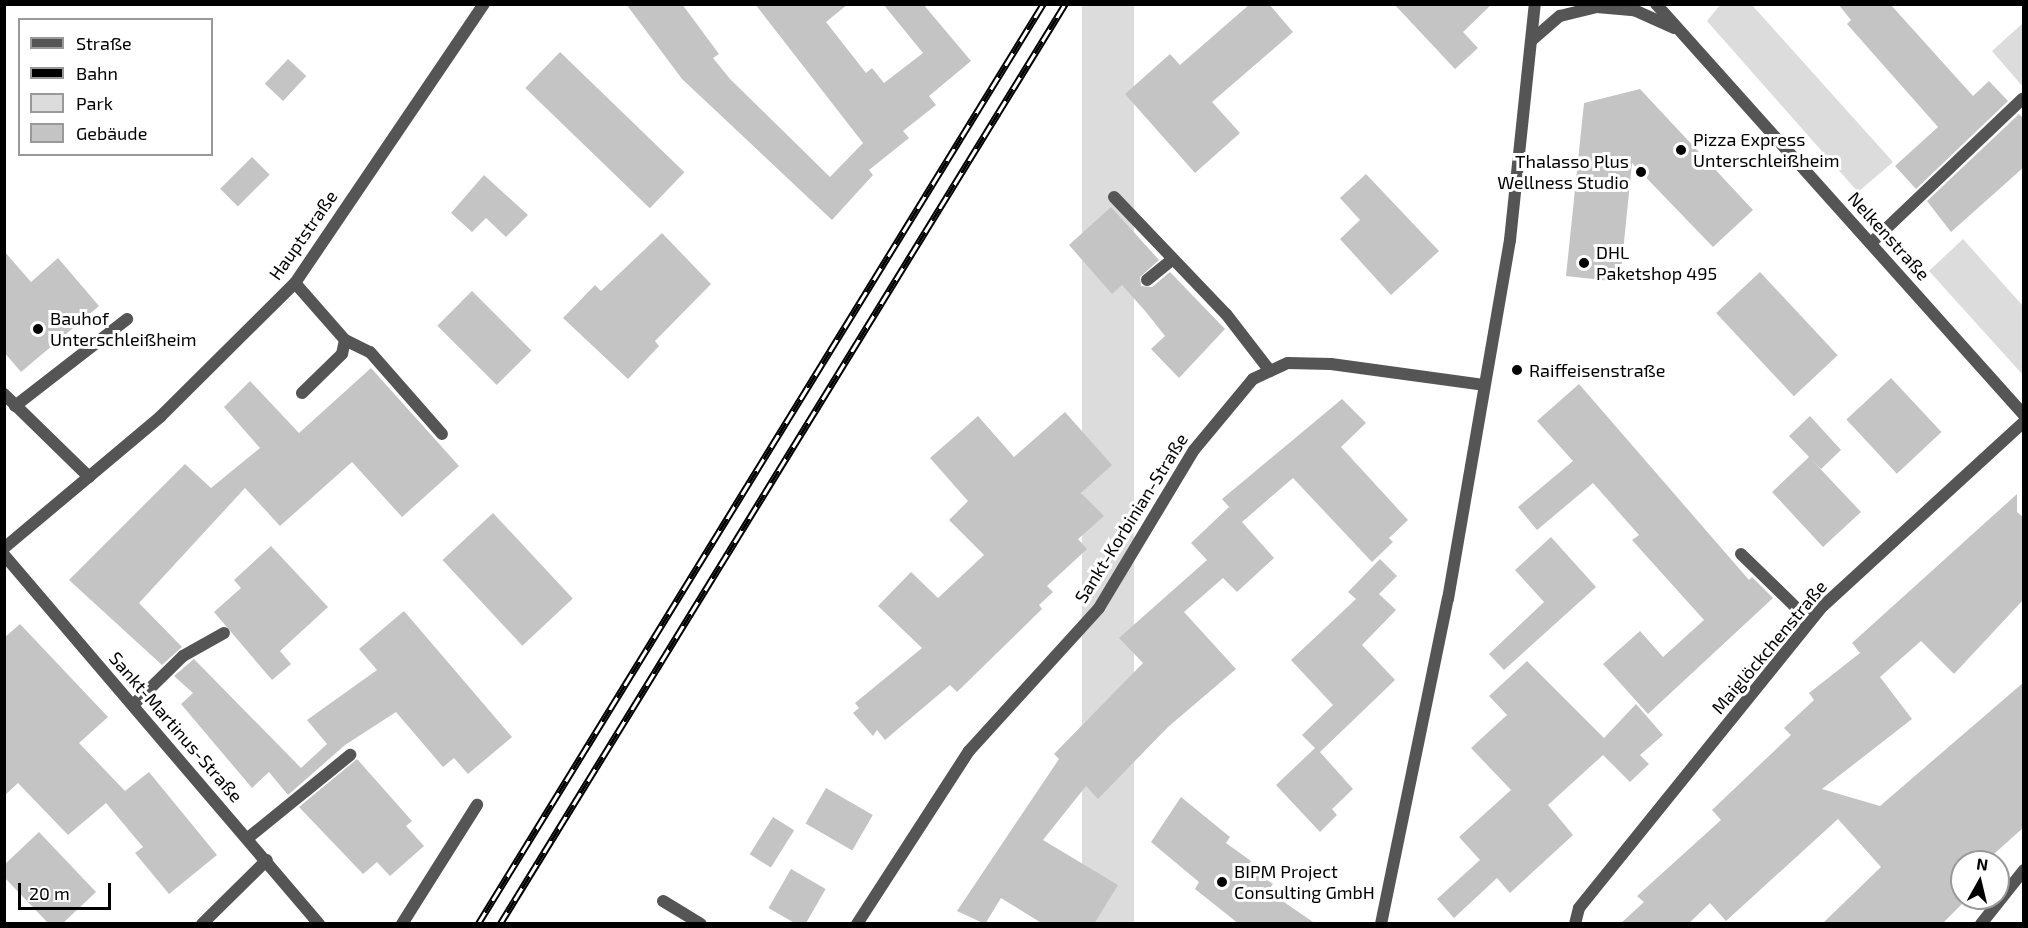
<!DOCTYPE html>
<html>
<head>
<meta charset="utf-8">
<style>
  body { margin:0 }
  #map { position:relative; width:2028px; height:928px; overflow:hidden; background:#fff; font-family:"Exo 2",sans-serif }
  div>[style] { position:absolute }
  .green>* { inset:0; background:#dcdcdc; transform-origin:0 0 }
  .building>* { inset:0; background:#c4c4c4; transform-origin:0 0 }
  .service>* { height:12px; margin:-6px; padding:0 6px; transform-origin:6px; border-radius:6px; background:#555 }
  .minor>* { height:12px; margin:-6px; padding:0 6px; transform-origin:6px; border-radius:6px; background:#555 }
  .tertiary>* { height:12px; margin:-6px; padding:0 6px; transform-origin:6px; border-radius:6px; background:#555 }
  .rail>* { height:7px; margin-top:-3.5px; transform-origin:0; background:repeating-linear-gradient(90deg,#fff 0 14px,#000 0 28px); box-sizing:border-box; border-block:2px solid #000 }
  .dots>* { width:16px; height:16px; translate:-50% -50%; box-sizing:border-box; border:3px solid #fff; border-radius:50% }
  span { translate:-50% -50%; white-space:nowrap; text-align:center; line-height:1.15; -webkit-text-stroke:6px #fff; paint-order:stroke }
  .poi-label { font-size:18px; color:#000 }
  .left { translate:0 -50%; text-align:left }
  .right { translate:-100% -50%; text-align:right }
  .street-label { font-size:18px; color:#000 }
  .frame { position:absolute; inset:0; border:6px solid #000; pointer-events:none }
  .legend { position:absolute; left:18px; top:18px; width:195px; height:138px; box-sizing:border-box; background:#fff; border:2px solid #999; margin:0; padding:8px 10px; list-style:none; font-size:18px; color:#000 }
  .legend li { display:flex; align-items:center; gap:12px; height:30px }
  .legend b { width:30px; border:2px solid #999 }
  .north { position:absolute; left:1950px; top:850px; width:60px; height:60px; box-sizing:border-box; background:#fff; border:2px solid #999; border-radius:50%; rotate:8deg; font-size:16px; font-weight:700; line-height:24px; text-align:center; color:#000 }
  .north::after { content:''; display:block; margin:auto; width:21px; height:27px; background:#000; clip-path:polygon(50% 0,100% 100%,50% 72%,0 100%) }
  .scale { position:absolute; left:18px; top:883px; width:93px; height:27px; box-sizing:border-box; border:3px solid #000; border-top:0; padding-left:8px; font-size:18px; line-height:21px; white-space:nowrap; color:#000; -webkit-text-stroke:4px #fff; paint-order:stroke }
</style>
</head>
<body>
<div id="map">
  <div class="green">
    <i style="clip-path:polygon(1721px 4px,1752px 5px,1893px 162px,1858px 192px,1707px 21px)"></i>
    <i style="left:1082px;top:5px;width:52px;height:1080px"></i>
    <i style="clip-path:polygon(2023px 23px,2023px 87px,1992px 51px)"></i>
    <i style="clip-path:polygon(1963px 239px,2023px 306px,2023px 375px,1929px 271px)"></i>
  </div>
  <div class="building">
    <i style="clip-path:polygon(626px 4px,682px 4px,719px 54px,713px 58px,730px 79px,830px 177px,863px 143px,755px 4px,848px 4px,826px 22px,866px 73px,872px 68px,884px 83px,923px 53px,883px 4px,923px 4px,971px 61px,929px 96px,936px 105px,903px 131px,909px 138px,869px 170px,873px 175px,832px 220px,682px 79px)"></i>
    <i style="clip-path:polygon(1250px 4px,1269px 4px,1293px 32px,1212px 102px,1240px 133px,1195px 173px,1125px 94px,1170px 54px,1180px 65px)"></i>
    <i style="clip-path:polygon(1394px 4px,1492px 4px,1463px 32px,1478px 48px,1455px 69px)"></i>
    <i style="clip-path:polygon(1838px 4px,1890px 4px,1973px 96px,1989px 81px,2008px 101px,1916px 189px,1895px 166px,1938px 127px,1847px 24px,1851px 20px)"></i>
    <i style="left:560px;top:52px;width:173px;height:50px;rotate:44deg"></i>
    <i style="left:288px;top:59px;width:25px;height:34px;rotate:43deg"></i>
    <i style="clip-path:polygon(1640px 89px,1753px 210px,1713px 247px,1632px 163px,1620px 282px,1566px 276px,1584px 103px)"></i>
    <i style="clip-path:polygon(2019px 114px,2024px 119px,2024px 167px,1951px 232px,1927px 201px)"></i>
    <i style="left:252px;top:157px;width:25px;height:45px;rotate:45deg"></i>
    <i style="clip-path:polygon(1366px 174px,1439px 251px,1391px 295px,1340px 239px,1360px 220px,1340px 198px)"></i>
    <i style="clip-path:polygon(484px 175px,528px 215px,506px 237px,486px 218px,472px 232px,451px 213px)"></i>
    <i style="clip-path:polygon(1111px 207px,1159px 260px,1140px 277px,1141px 286px,1152px 287px,1170px 272px,1225px 329px,1179px 378px,1151px 349px,1165px 336px,1146px 312px,1122px 285px,1112px 294px,1069px 245px)"></i>
    <i style="clip-path:polygon(662px 233px,711px 284px,655px 341px,659px 346px,628px 379px,563px 318px,595px 285px,601px 291px)"></i>
    <i style="clip-path:polygon(4px 251px,31px 282px,58px 258px,99px 306px,21px 372px,4px 352px)"></i>
    <i style="left:1760px;top:272px;width:114px;height:60px;rotate:47deg"></i>
    <i style="left:472px;top:291px;width:84px;height:49px;rotate:45deg"></i>
    <i style="clip-path:polygon(371px 368px,459px 466px,402px 517px,352px 462px,280px 526px,245px 488px,139px 603px,182px 647px,162px 665px,69px 580px,185px 464px,211px 488px,260px 448px,224px 407px,250px 381px,299px 433px)"></i>
    <i style="left:1891px;top:378px;width:74px;height:61px;rotate:47deg"></i>
    <i style="clip-path:polygon(1579px 384px,1749px 580px,1752px 577px,1773px 598px,1648px 714px,1603px 664px,1640px 631px,1663px 657px,1704px 620px,1632px 540px,1639px 535px,1593px 483px,1537px 530px,1518px 507px,1573px 461px,1537px 421px)"></i>
    <i style="clip-path:polygon(1342px 399px,1366px 423px,1341px 447px,1408px 520px,1389px 538px,1393px 542px,1372px 562px,1293px 478px,1242px 522px,1274px 558px,1237px 592px,1223px 578px,1184px 612px,1236px 669px,1168px 727px,1098px 799px,1086px 786px,1043px 840px,1118px 885px,1094px 924px,1043px 924px,1001px 898px,985px 924px,957px 911px,1059px 759px,1054px 754px,1143px 663px,1119px 638px,1207px 560px,1191px 543px,1229px 507px,1239px 518px,1222px 499px)"></i>
    <i style="clip-path:polygon(1065px 412px,1112px 465px,1081px 493px,1104px 516px,1078px 539px,1087px 549px,1047px 586px,1053px 592px,1039px 605px,1042px 609px,957px 692px,950px 685px,885px 740px,877px 730px,873px 736px,853px 713px,859px 708px,855px 703px,922px 648px,878px 606px,911px 572px,938px 598px,984px 555px,949px 520px,968px 501px,930px 458px,978px 416px,1014px 457px)"></i>
    <i style="clip-path:polygon(1810px 416px,1841px 450px,1821px 469px,1811px 459px,1861px 512px,1823px 547px,1772px 492px,1809px 457px,1789px 436px)"></i>
    <i style="clip-path:polygon(2017px 494px,2017px 512px,2024px 518px,2024px 599px,1954px 674px,1921px 641px,1880px 677px,1912px 719px,1822px 789px,1880px 806px,2024px 682px,2024px 827px,1985px 862px,1962px 862px,1962px 904px,1942px 924px,1822px 924px,1881px 867px,1838px 819px,1726px 921px,1710px 903px,1688px 924px,1620px 924px,1644px 902px,1637px 896px,1721px 820px,1712px 810px,1791px 735px,1784px 728px,1814px 700px,1809px 693px,1860px 653px,1852px 643px)"></i>
    <i style="left:493px;top:513px;width:117px;height:69px;rotate:47deg"></i>
    <i style="clip-path:polygon(1551px 537px,1596px 587px,1504px 670px,1489px 654px,1544px 602px,1515px 570px)"></i>
    <i style="clip-path:polygon(271px 546px,328px 607px,280px 651px,291px 664px,272px 680px,214px 612px,241px 588px,234px 580px)"></i>
    <i style="clip-path:polygon(1380px 559px,1397px 576px,1379px 594px,1396px 610px,1362px 645px,1395px 680px,1320px 752px,1353px 789px,1332px 809px,1337px 815px,1320px 832px,1276px 785px,1315px 748px,1302px 735px,1333px 705px,1291px 660px,1356px 599px,1348px 592px)"></i>
    <i style="clip-path:polygon(404px 611px,512px 737px,468px 774px,454px 758px,443px 767px,396px 712px,345px 745px,288px 795px,269px 772px,252px 788px,181px 704px,193px 693px,174px 676px,194px 659px,301px 768px,327px 744px,307px 720px,377px 670px,359px 649px)"></i>
    <i style="clip-path:polygon(20px 624px,108px 717px,79px 743px,125px 791px,149px 772px,217px 855px,169px 894px,135px 853px,143px 847px,106px 803px,68px 835px,18px 783px,4px 796px,4px 638px)"></i>
    <i style="clip-path:polygon(1527px 661px,1604px 738px,1636px 704px,1663px 735px,1640px 755px,1649px 764px,1630px 782px,1603px 755px,1548px 805px,1573px 835px,1510px 893px,1497px 878px,1454px 918px,1437px 899px,1480px 860px,1459px 837px,1511px 790px,1471px 748px,1507px 715px,1489px 696px)"></i>
    <i style="clip-path:polygon(357px 759px,412px 821px,406px 826px,424px 846px,390px 876px,377px 862px,363px 874px,299px 807px)"></i>
    <i style="left:826px;top:788px;width:54px;height:41px;rotate:30deg"></i>
    <i style="clip-path:polygon(1181px 797px,1230px 837px,1226px 843px,1251px 861px,1247px 867px,1273px 884px,1268px 891px,1316px 924px,1239px 924px,1195px 889px,1199px 882px,1151px 842px)"></i>
    <i style="left:773px;top:817px;width:25px;height:44px;rotate:32deg"></i>
    <i style="clip-path:polygon(39px 832px,96px 892px,62px 924px,49px 924px,4px 877px,4px 865px)"></i>
    <i style="left:791px;top:869px;width:40px;height:45px;rotate:30deg"></i>
  </div>
  <div class="service">
    <i style="left:1114px;top:197px;width:162px;rotate:46.3deg"></i>
    <i style="left:1226px;top:314px;width:72px;rotate:52.3deg"></i>
    <i style="left:1871px;top:243px;width:209px;rotate:-43.6deg"></i>
    <i style="left:1147px;top:280px;width:33px;rotate:-39deg"></i>
    <i style="left:295px;top:283px;width:76px;rotate:48.7deg"></i>
    <i style="left:345px;top:340px;width:14px;rotate:102deg"></i>
    <i style="left:342px;top:354px;width:56px;rotate:135.7deg"></i>
    <i style="left:345px;top:340px;width:28px;rotate:26deg"></i>
    <i style="left:370px;top:352px;width:109px;rotate:48.7deg"></i>
    <i style="left:4px;top:394px;width:119px;rotate:44.3deg"></i>
    <i style="left:15px;top:406px;width:142px;rotate:-37.8deg"></i>
    <i style="left:1741px;top:554px;width:96px;rotate:44.2deg"></i>
    <i style="left:133px;top:705px;width:70px;rotate:-44.4deg"></i>
    <i style="left:183px;top:656px;width:47px;rotate:-29.3deg"></i>
    <i style="left:248px;top:838px;width:132px;rotate:-39.1deg"></i>
    <i style="left:663px;top:901px;width:44px;rotate:31.2deg"></i>
    <i style="left:402px;top:924px;width:141px;rotate:-57.8deg"></i>
  </div>
  <div class="minor">
    <i style="left:1656px;top:4px;width:552px;rotate:48.16deg"></i>
    <i style="left:1532px;top:40px;width:37px;rotate:-41deg"></i>
    <i style="left:1560px;top:16px;width:38px;rotate:-14deg"></i>
    <i style="left:1597px;top:7px;width:37px;rotate:5deg"></i>
    <i style="left:1634px;top:10px;width:44px;rotate:24.2deg"></i>
    <i style="left:4px;top:548px;width:204px;rotate:-40deg"></i>
    <i style="left:160px;top:417px;width:190px;rotate:-44.8deg"></i>
    <i style="left:295px;top:283px;width:337px;rotate:-55.9deg"></i>
    <i style="left:4px;top:555px;width:485px;rotate:49.5deg"></i>
    <i style="left:202px;top:924px;width:91px;rotate:-44.6deg"></i>
    <i style="left:857px;top:924px;width:206px;rotate:-57.1deg"></i>
    <i style="left:969px;top:751px;width:193px;rotate:-47.7deg"></i>
    <i style="left:1099px;top:608px;width:184px;rotate:-59deg"></i>
    <i style="left:1194px;top:450px;width:92px;rotate:-50.3deg"></i>
    <i style="left:1253px;top:379px;width:38px;rotate:-25deg"></i>
    <i style="left:1288px;top:363px;width:43px;rotate:1.3deg"></i>
    <i style="left:1331px;top:364px;width:154px;rotate:7.8deg"></i>
    <i style="left:1575px;top:924px;width:16px;rotate:-76deg"></i>
    <i style="left:1579px;top:908px;width:388px;rotate:-51.1deg"></i>
    <i style="left:1823px;top:606px;width:273px;rotate:-42.5deg"></i>
    <i style="left:1981px;top:924px;width:69px;rotate:-51.5deg"></i>
  </div>
  <div class="tertiary">
    <i style="left:1381px;top:924px;width:332px;rotate:-78.4deg"></i>
    <i style="left:1448px;top:599px;width:364px;rotate:-80.2deg"></i>
    <i style="left:1510px;top:240px;width:237px;rotate:-84deg"></i>
  </div>
  <div class="rail">
    <i style="left:478px;top:924px;width:1080px;rotate:-58.44deg"></i>
    <i style="left:500px;top:924px;width:1080px;rotate:-58.44deg"></i>
  </div>
  <div class="dots">
    <i style="left:1681px;top:150px;background:#000"></i>
    <i style="left:1641px;top:172px;background:#000"></i>
    <i style="left:1584px;top:263px;background:#000"></i>
    <i style="left:38px;top:329px;background:#000"></i>
    <i style="left:1517px;top:370px;background:#000"></i>
    <i style="left:1222px;top:882px;background:#000"></i>
  </div>
  <div class="poi-label">
    <span class="left" style="left:1693px;top:150px">Pizza Express<br>Unterschleißheim</span>
    <span class="right" style="left:1629px;top:172px">Thalasso Plus<br>Wellness Studio</span>
    <span class="left" style="left:1596px;top:263px">DHL<br>Paketshop 495</span>
    <span class="left" style="left:50px;top:329px">Bauhof<br>Unterschleißheim</span>
    <span class="left" style="left:1529px;top:370px">Raiffeisenstraße</span>
    <span class="left" style="left:1234px;top:882px">BIPM Project<br>Consulting GmbH</span>
  </div>
  <div class="street-label">
    <span style="left:303px;top:235px;rotate:-55deg">Hauptstraße</span>
    <span style="left:1889px;top:236px;rotate:48deg">Nelkenstraße</span>
    <span style="left:1131px;top:518px;rotate:-58deg">Sankt-Korbinian-Straße</span>
    <span style="left:1769px;top:647px;rotate:-50deg">Maiglöckchenstraße</span>
    <span style="left:176px;top:727px;rotate:49deg">Sankt-Martinus-Straße</span>
  </div>
  <div class="frame"></div>
  <ul class="legend">
  <li><b style="height:8px;background:#555"></b>Straße</li>
  <li><b style="height:8px;background:#000"></b>Bahn</li>
  <li><b style="height:16px;background:#dcdcdc"></b>Park</li>
  <li><b style="height:16px;background:#c4c4c4"></b>Gebäude</li>
  </ul>
  <div class="north">N</div>
  <div class="scale">20 m</div>
</div>
</body>
</html>
